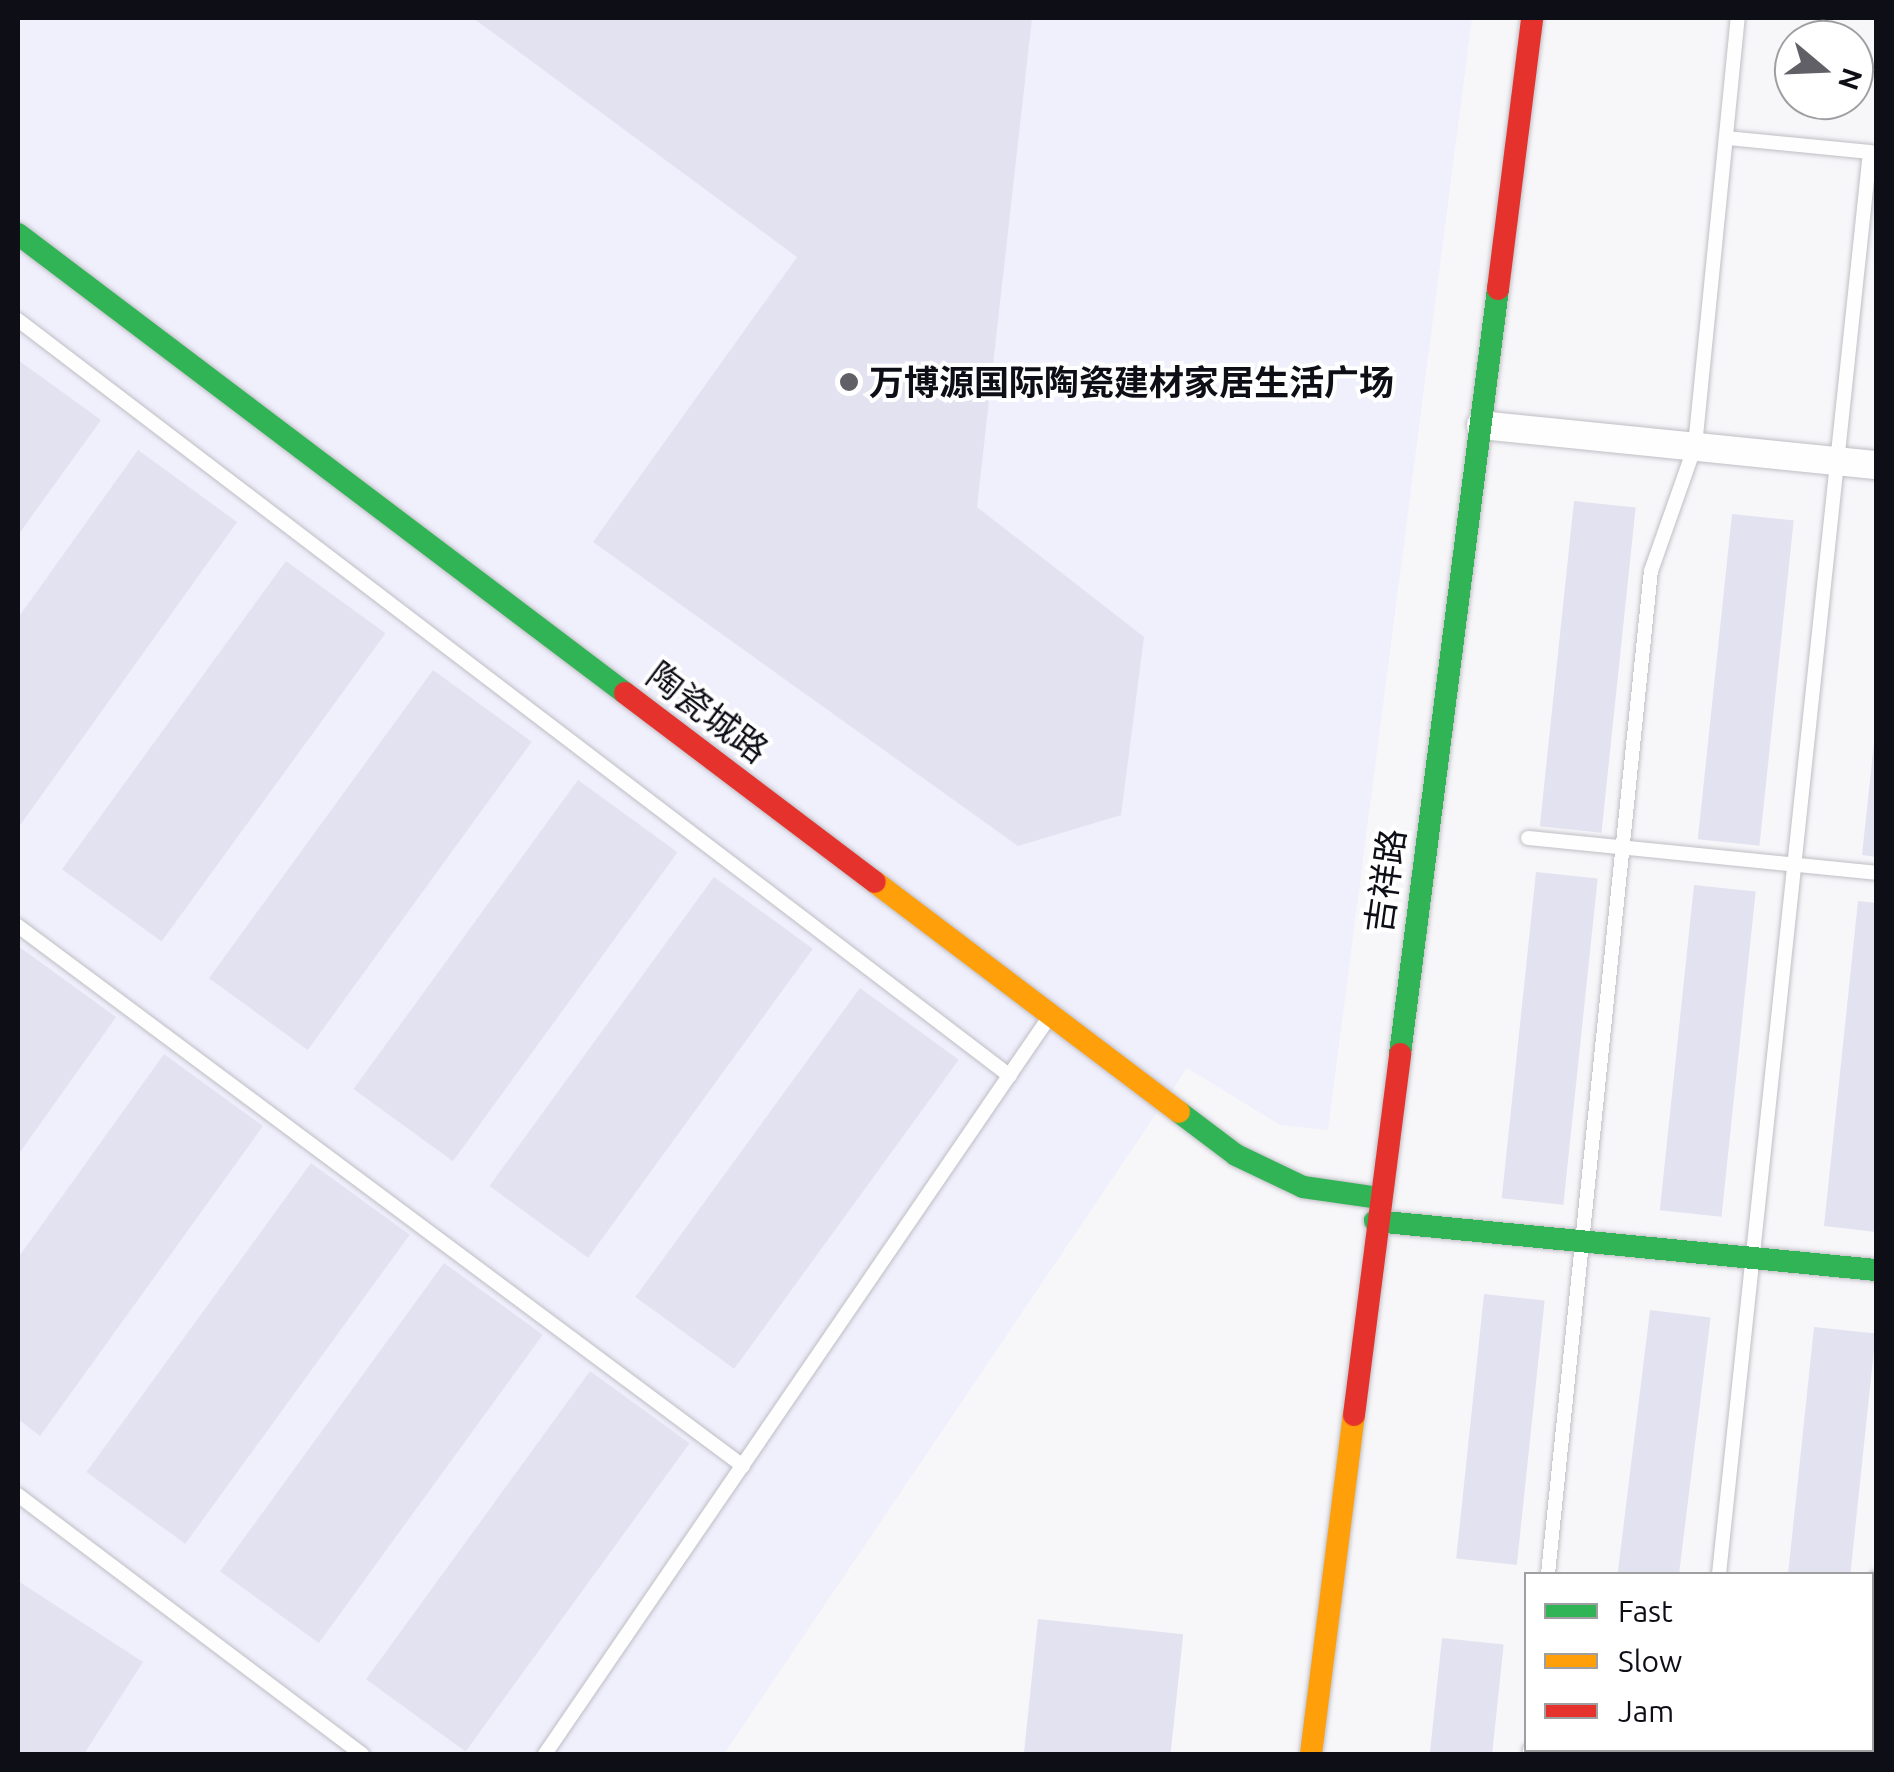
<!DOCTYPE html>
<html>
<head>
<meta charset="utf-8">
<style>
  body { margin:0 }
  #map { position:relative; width:1894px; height:1772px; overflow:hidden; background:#f7f7fa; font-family:Ubuntu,"Noto Sans SC",sans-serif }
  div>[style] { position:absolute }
  .built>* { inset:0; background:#f0effc }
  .building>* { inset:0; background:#e3e2f0; transform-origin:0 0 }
  .roads { filter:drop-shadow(0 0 2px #bebec4) drop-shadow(0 0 2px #bebec4) }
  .lane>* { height:14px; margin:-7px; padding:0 7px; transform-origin:7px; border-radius:7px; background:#fefefe }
  .street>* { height:28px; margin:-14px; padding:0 14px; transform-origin:14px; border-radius:14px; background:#fefefe }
  .fast>* { height:22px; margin:-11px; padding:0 11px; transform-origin:11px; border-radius:11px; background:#30b455 }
  .slow>* { height:22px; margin:-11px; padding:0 11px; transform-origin:11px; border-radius:11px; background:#ff9f0a }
  .jam>* { height:22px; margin:-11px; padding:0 11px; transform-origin:11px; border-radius:11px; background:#e5322d }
  .dots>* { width:28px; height:28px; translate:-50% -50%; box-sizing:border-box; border:5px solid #fff; border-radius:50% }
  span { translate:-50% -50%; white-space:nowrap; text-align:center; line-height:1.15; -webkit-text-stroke:8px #fff; paint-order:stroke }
  .poi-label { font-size:35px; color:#0e0e17; font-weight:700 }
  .left { translate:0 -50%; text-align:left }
  .street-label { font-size:35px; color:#0e0e17 }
  .frame { position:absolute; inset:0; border:20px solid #0e0e17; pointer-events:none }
  .legend { position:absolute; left:1524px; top:1572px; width:350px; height:180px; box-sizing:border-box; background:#fff; border:2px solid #9f9fa2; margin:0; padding:12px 18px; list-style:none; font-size:30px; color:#0e0e17 }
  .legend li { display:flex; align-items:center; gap:20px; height:50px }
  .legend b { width:50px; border:2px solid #9f9fa2 }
  .north { position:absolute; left:1774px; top:20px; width:100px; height:100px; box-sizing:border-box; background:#fff; border:2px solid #9f9fa2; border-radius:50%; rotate:109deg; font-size:28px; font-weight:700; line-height:40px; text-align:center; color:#0e0e17 }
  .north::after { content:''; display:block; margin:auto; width:35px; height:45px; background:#606066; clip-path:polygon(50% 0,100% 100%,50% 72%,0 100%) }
</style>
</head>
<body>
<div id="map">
  <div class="built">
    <i style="clip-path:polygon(18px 18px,1472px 18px,1328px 1130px,1280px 1125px,1187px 1068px,724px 1754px,18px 1754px)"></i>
  </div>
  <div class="building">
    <i style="clip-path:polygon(473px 18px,1032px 18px,977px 507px,1144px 637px,1121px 815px,1018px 846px,593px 542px,797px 257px)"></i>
    <i style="clip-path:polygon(18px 360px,101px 420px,18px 535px)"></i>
    <i style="clip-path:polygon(138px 450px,237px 522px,18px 828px,18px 618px)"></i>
    <i style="left:1574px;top:501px;width:62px;height:327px;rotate:6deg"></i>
    <i style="left:1732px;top:514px;width:62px;height:327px;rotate:6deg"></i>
    <i style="left:286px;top:561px;width:123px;height:381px;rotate:36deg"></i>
    <i style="left:433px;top:670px;width:122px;height:381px;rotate:36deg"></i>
    <i style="clip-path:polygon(1874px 743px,1876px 743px,1876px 857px,1862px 855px)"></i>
    <i style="left:578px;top:780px;width:123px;height:382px;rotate:36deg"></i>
    <i style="left:1536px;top:872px;width:62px;height:328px;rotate:6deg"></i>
    <i style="left:714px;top:877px;width:122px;height:382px;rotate:36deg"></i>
    <i style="left:1694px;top:885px;width:62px;height:327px;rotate:6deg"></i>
    <i style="clip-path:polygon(1858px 901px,1876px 903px,1876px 1232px,1824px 1226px)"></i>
    <i style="clip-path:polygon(18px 946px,116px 1017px,18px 1155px)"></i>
    <i style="left:860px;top:988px;width:122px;height:382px;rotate:36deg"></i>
    <i style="clip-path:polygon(164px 1054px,263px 1126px,40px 1436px,18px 1419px,18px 1258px)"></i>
    <i style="left:311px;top:1163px;width:122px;height:382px;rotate:36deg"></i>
    <i style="left:444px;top:1263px;width:122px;height:381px;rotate:36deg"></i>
    <i style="left:1484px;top:1294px;width:61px;height:266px;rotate:6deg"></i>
    <i style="left:1650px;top:1310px;width:61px;height:265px;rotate:7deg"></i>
    <i style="left:1814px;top:1327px;width:62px;height:248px;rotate:6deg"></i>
    <i style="left:590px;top:1371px;width:123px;height:381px;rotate:36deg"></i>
    <i style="clip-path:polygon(18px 1581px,143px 1662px,84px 1754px,18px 1754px)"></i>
    <i style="left:1038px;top:1619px;width:146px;height:136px;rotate:6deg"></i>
    <i style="left:1442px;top:1638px;width:62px;height:117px;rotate:6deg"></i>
    <i style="clip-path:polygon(1604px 1750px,1667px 1750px,1603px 1754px)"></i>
    <i style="clip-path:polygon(1771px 1750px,1833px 1750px,1770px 1754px)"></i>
  </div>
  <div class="roads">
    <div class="lane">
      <i style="left:18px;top:320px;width:1247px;rotate:37.31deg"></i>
      <i style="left:1528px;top:838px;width:350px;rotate:5.7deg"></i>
      <i style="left:18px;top:926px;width:904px;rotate:36.68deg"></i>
      <i style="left:18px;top:1495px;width:431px;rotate:37deg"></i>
      <i style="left:1548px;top:1574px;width:1008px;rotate:-84.14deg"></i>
      <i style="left:1651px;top:571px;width:133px;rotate:-70.6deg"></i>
      <i style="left:1695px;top:446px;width:430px;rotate:-84.3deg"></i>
      <i style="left:1719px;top:1574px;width:1430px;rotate:-83.94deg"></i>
      <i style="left:1870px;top:152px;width:145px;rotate:-174.4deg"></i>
      <i style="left:1872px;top:1622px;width:44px;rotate:-84.8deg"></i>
      <i style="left:1872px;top:1695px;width:4px;rotate:14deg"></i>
      <i style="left:545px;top:1754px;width:894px;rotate:-55.62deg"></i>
      <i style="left:1530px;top:1754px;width:4px;rotate:-90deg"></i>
      <i style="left:1700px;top:1754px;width:4px;rotate:-76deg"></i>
      <i style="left:1856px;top:1754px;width:4px;rotate:-76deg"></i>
    </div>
    <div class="street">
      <i style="left:1481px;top:425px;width:397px;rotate:5.8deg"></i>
    </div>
    <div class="fast">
      <i style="left:18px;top:234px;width:761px;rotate:37.1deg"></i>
      <i style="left:1400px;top:1054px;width:771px;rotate:-82.7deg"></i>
      <i style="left:1179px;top:1112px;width:71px;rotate:37deg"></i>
      <i style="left:1236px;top:1155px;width:74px;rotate:25.5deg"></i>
      <i style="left:1303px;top:1187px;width:76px;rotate:8.3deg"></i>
      <i style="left:1375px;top:1221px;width:503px;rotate:5.59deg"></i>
    </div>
    <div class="slow">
      <i style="left:875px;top:882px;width:381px;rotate:37.1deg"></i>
      <i style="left:1311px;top:1754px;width:342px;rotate:-82.8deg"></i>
    </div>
    <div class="jam">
      <i style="left:1498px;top:289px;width:273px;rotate:-82.8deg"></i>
      <i style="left:625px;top:693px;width:313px;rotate:37.1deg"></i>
      <i style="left:1354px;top:1415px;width:364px;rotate:-82.7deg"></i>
    </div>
  </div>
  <div class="dots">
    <i style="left:849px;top:382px;background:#606066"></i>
  </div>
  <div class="poi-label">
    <span class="left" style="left:869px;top:382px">万博源国际陶瓷建材家居生活广场</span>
  </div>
  <div class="street-label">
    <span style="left:708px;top:712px;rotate:37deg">陶瓷城路</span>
    <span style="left:1385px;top:881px;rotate:-82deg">吉祥路</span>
  </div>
  <div class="frame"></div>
  <ul class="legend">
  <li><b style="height:12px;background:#30b455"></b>Fast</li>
  <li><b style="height:12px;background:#ff9f0a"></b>Slow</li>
  <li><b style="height:12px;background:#e5322d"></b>Jam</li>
  </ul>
  <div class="north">N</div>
</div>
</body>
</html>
